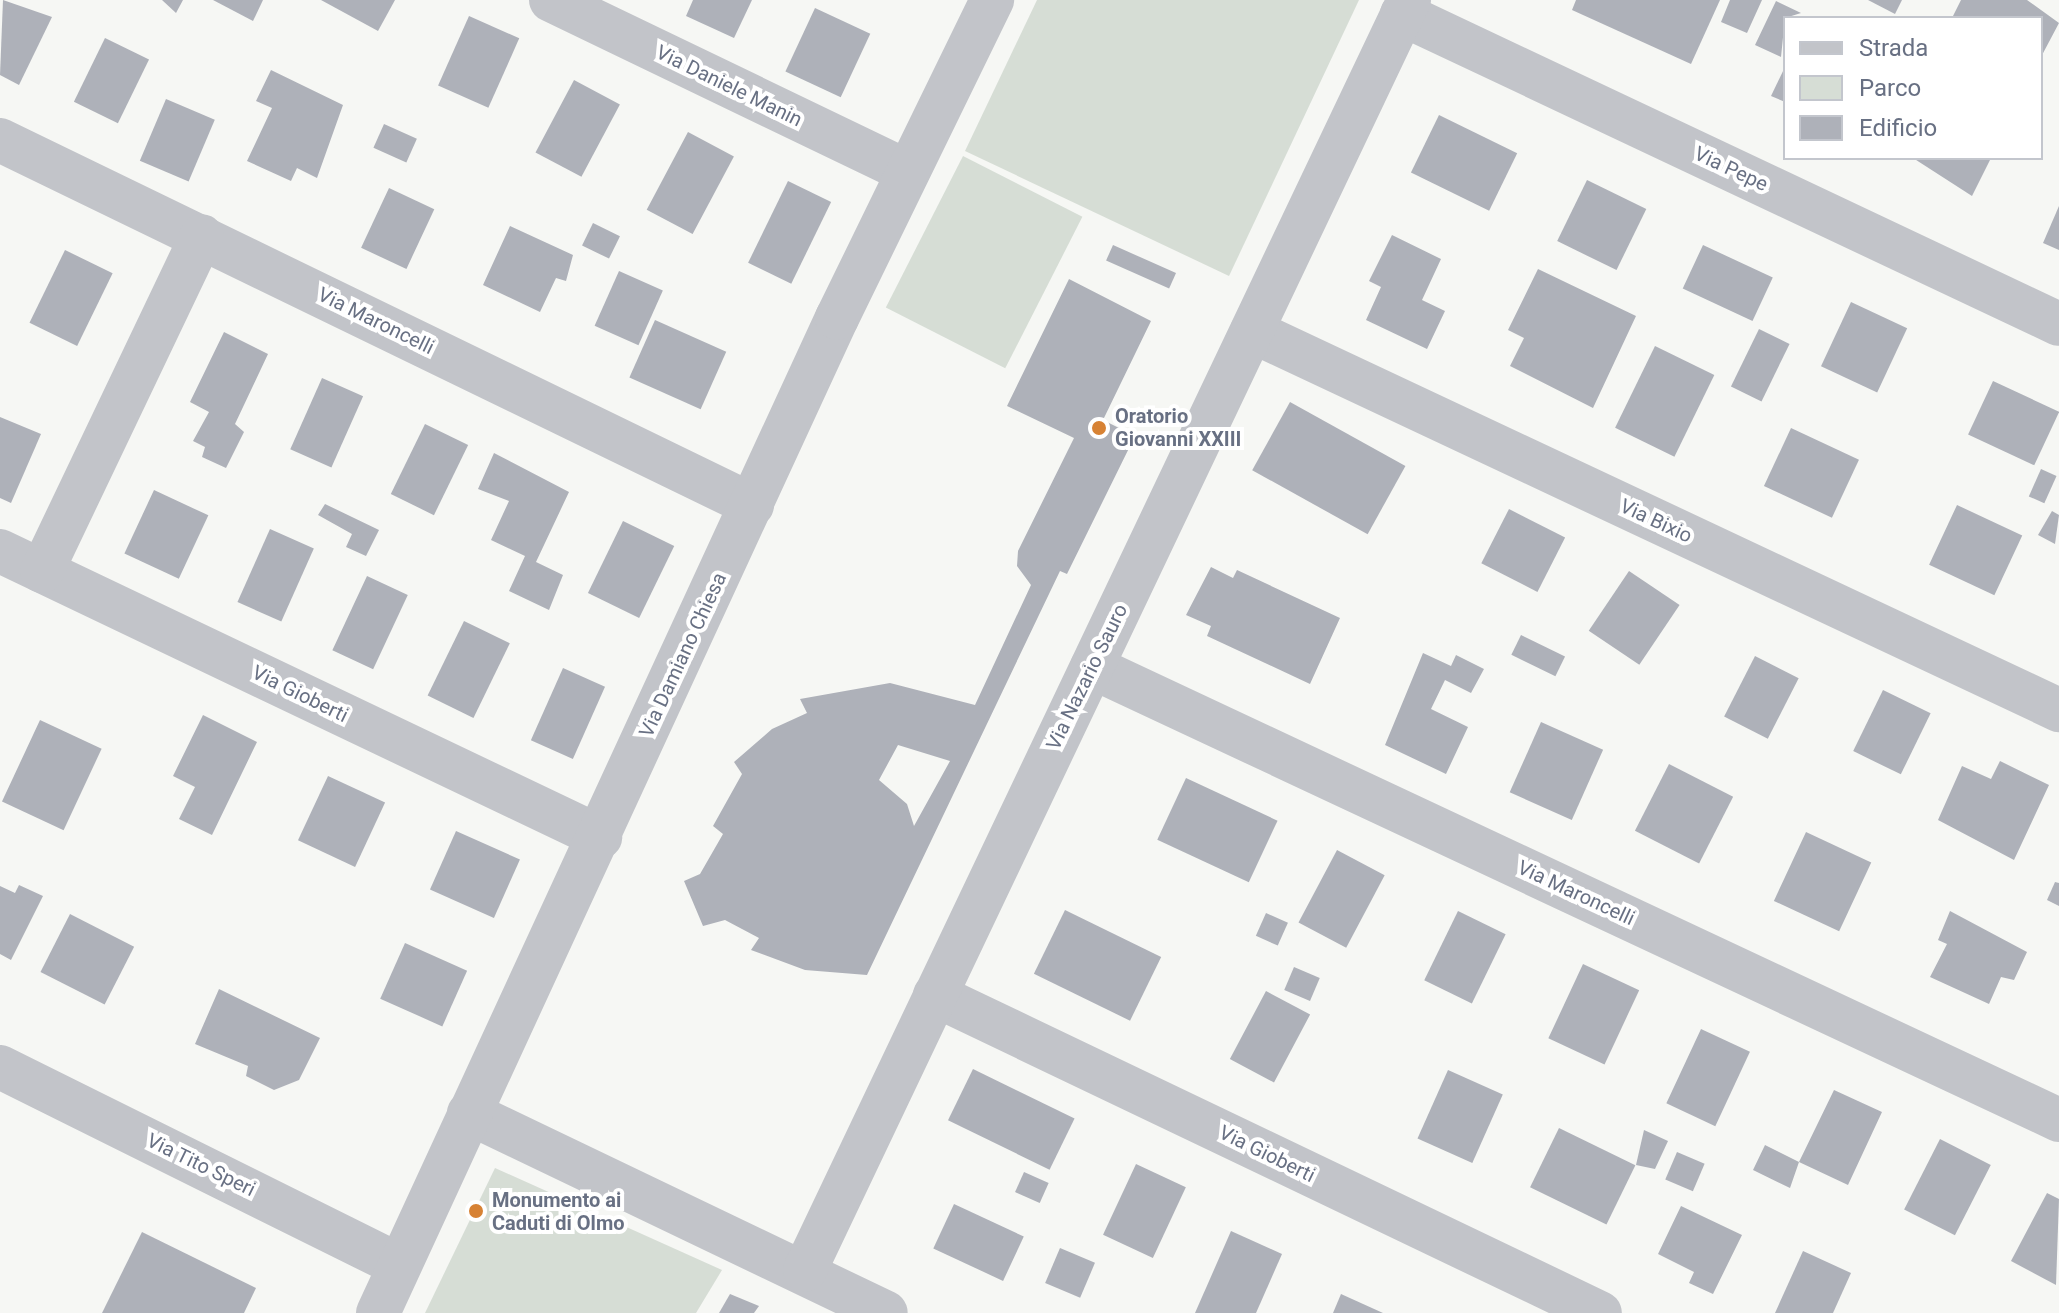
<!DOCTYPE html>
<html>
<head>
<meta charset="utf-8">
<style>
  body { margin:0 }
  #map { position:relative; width:2059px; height:1313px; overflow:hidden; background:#f6f7f4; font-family:Roboto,sans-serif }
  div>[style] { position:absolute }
  .green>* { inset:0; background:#d6ddd5; transform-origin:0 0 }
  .building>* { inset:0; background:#aeb1b9; transform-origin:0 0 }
  .minor>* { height:44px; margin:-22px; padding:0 22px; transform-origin:22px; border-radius:22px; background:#c2c4c9 }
  .dots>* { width:22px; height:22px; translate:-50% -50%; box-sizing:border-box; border:4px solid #fff; border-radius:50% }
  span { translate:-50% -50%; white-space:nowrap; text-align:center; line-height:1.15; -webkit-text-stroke:8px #fff; paint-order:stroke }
  .street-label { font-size:20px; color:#687083 }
  .poi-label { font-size:20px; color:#687083; font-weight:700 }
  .left { translate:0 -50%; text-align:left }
  .legend { position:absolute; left:1783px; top:16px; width:260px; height:144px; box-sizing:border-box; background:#fff; border:2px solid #c3c6cd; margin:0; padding:10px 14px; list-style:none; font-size:24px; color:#687083 }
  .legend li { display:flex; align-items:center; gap:16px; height:40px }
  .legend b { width:40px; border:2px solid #c3c6cd }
</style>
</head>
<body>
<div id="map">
  <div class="green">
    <i style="clip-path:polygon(1037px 0,1359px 0,1229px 276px,965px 151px)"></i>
    <i style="left:963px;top:156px;width:134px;height:170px;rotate:27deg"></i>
    <i style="clip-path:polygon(495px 1168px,722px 1270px,696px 1313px,425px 1313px)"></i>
  </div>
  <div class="building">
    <i style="clip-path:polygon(3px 0,52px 17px,19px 85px,0 75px)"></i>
    <i style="clip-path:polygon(162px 0,183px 0,176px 13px)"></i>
    <i style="clip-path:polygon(213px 0,263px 0,253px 21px)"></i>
    <i style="clip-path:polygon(321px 0,395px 0,378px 31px)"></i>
    <i style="clip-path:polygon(693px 0,752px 0,734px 38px,686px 16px)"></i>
    <i style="clip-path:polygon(1576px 0,1720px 0,1691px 64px,1572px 10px)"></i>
    <i style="clip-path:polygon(1730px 0,1762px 0,1747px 33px,1721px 22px)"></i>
    <i style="clip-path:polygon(1868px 0,1902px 0,1895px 14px)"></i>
    <i style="clip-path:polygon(1961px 0,2027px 0,2059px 23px,2041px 57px,2041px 18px,1952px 18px)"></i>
    <i style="clip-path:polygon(1776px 1px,1801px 13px,1785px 18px,1781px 57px,1755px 45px)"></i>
    <i style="left:815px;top:8px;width:61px;height:70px;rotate:25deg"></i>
    <i style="left:469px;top:16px;width:55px;height:76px;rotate:24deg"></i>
    <i style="left:105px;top:38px;width:49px;height:71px;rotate:26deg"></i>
    <i style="clip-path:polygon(1785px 67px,1785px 102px,1771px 96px)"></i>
    <i style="clip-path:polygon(271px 70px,343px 105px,317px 178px,297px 168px,291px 181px,247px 161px,272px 108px,256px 101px)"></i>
    <i style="left:574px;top:80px;width:52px;height:82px;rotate:28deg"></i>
    <i style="left:166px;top:99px;width:53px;height:67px;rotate:23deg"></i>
    <i style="left:1439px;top:115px;width:87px;height:64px;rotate:26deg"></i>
    <i style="left:384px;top:124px;width:36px;height:26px;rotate:24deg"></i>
    <i style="left:688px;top:132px;width:52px;height:88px;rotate:28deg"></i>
    <i style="clip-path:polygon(1913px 158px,1991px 158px,1972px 196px)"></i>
    <i style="left:1587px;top:180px;width:66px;height:68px;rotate:26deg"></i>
    <i style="left:788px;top:181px;width:48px;height:91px;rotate:26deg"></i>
    <i style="left:389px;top:188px;width:50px;height:66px;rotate:25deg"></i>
    <i style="clip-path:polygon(2059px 206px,2059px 250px,2043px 243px)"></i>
    <i style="left:593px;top:223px;width:30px;height:25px;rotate:26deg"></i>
    <i style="clip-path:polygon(510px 226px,573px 255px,566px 281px,556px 278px,540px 312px,483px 285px)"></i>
    <i style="clip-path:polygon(1392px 235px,1441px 259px,1422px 300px,1445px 311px,1427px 349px,1366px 320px,1381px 287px,1369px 281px)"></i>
    <i style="left:1113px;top:245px;width:69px;height:17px;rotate:24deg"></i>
    <i style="left:1703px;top:245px;width:77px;height:48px;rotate:25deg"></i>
    <i style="left:65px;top:250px;width:53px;height:81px;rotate:26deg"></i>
    <i style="clip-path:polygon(1538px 269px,1636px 316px,1593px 408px,1510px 366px,1524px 338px,1508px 330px)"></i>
    <i style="left:619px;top:271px;width:48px;height:60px;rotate:24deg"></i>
    <i style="clip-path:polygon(evenodd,1069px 279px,1151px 321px,1103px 420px,1135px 436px,1067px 574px,1060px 571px,867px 975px,805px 970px,751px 950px,759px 938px,725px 920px,703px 926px,684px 881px,700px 874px,723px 834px,713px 826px,742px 774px,734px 762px,772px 729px,807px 713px,800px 699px,890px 683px,975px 705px,1031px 585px,1017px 566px,1018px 551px,1074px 438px,1007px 406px,1069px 279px,898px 745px,950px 761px,914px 826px,907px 804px,879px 780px,898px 745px)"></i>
    <i style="left:1851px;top:302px;width:62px;height:71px;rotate:25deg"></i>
    <i style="left:655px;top:320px;width:78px;height:63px;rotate:24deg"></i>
    <i style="left:1759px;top:329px;width:34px;height:64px;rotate:26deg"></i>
    <i style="clip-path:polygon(224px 332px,268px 354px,235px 424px,244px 432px,226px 468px,202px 457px,205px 447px,193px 441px,209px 412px,190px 402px)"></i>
    <i style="left:1655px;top:346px;width:66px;height:91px;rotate:26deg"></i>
    <i style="left:322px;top:378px;width:45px;height:78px;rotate:24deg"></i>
    <i style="left:1993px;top:381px;width:73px;height:59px;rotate:25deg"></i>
    <i style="left:1290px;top:402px;width:132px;height:78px;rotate:29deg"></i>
    <i style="clip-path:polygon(0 417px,41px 434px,11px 503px,0 498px)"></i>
    <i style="left:425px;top:424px;width:48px;height:78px;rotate:26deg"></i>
    <i style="left:1791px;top:428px;width:75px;height:64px;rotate:25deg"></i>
    <i style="clip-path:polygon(494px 453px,569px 492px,536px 562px,563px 575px,549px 610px,509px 591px,525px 556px,491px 540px,509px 501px,478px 489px)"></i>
    <i style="left:2041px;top:469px;width:17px;height:30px;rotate:24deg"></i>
    <i style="left:154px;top:490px;width:60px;height:70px;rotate:25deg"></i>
    <i style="clip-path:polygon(325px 504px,379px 530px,366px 556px,346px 547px,352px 534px,318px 515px)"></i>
    <i style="left:1957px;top:505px;width:72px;height:66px;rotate:25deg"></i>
    <i style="left:1509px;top:509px;width:63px;height:61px;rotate:27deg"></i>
    <i style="clip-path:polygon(2052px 511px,2059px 515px,2055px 544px,2038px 535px)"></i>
    <i style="left:623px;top:521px;width:57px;height:80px;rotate:26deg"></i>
    <i style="left:270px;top:529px;width:48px;height:80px;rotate:24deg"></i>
    <i style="clip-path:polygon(1211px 567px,1233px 578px,1237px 570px,1340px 618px,1310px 684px,1207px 636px,1211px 626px,1186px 615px)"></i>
    <i style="left:1629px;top:571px;width:61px;height:72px;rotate:34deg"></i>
    <i style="left:367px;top:576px;width:45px;height:82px;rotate:25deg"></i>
    <i style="left:464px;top:621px;width:51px;height:83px;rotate:26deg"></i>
    <i style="left:1521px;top:635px;width:49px;height:22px;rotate:26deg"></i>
    <i style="clip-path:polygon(1423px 653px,1451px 666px,1456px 655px,1484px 669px,1471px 693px,1445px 680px,1431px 709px,1468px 727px,1446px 774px,1385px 745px)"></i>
    <i style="left:1755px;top:656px;width:49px;height:68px;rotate:27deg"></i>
    <i style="left:563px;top:668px;width:46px;height:79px;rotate:24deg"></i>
    <i style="left:1883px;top:690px;width:53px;height:68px;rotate:26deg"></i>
    <i style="clip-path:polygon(203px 715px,257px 742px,212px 835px,179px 819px,195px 787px,173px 776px)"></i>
    <i style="left:40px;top:720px;width:68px;height:90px;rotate:25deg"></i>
    <i style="left:1541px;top:722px;width:68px;height:77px;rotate:24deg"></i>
    <i style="clip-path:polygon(2000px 761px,2049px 785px,2014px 860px,1938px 820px,1962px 766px,1991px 779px)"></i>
    <i style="left:1669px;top:764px;width:72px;height:75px;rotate:27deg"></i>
    <i style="left:328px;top:776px;width:63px;height:71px;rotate:25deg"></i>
    <i style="left:1186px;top:778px;width:101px;height:68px;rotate:25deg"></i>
    <i style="left:456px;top:831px;width:70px;height:64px;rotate:24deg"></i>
    <i style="left:1806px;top:832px;width:72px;height:76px;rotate:25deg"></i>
    <i style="left:1337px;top:850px;width:54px;height:82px;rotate:28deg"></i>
    <i style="clip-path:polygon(2055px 882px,2059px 883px,2059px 906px,2047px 900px)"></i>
    <i style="clip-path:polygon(19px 885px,43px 896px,11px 960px,0 954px,0 886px,15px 893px)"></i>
    <i style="left:1065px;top:910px;width:107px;height:71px;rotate:26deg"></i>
    <i style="left:1458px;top:911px;width:53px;height:77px;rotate:26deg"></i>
    <i style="clip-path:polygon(1950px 911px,2027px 952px,2014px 980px,2001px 977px,1989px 1004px,1930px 977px,1947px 944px,1938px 940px)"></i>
    <i style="left:1266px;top:913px;width:24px;height:25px;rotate:24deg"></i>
    <i style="left:70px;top:914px;width:72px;height:65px;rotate:27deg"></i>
    <i style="left:405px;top:943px;width:68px;height:61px;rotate:24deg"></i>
    <i style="left:1583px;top:964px;width:62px;height:82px;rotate:25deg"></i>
    <i style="left:1294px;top:967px;width:28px;height:25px;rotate:23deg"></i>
    <i style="clip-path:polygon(219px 989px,320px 1038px,299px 1080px,274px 1090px,246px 1076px,248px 1066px,195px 1044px)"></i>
    <i style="left:1266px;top:991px;width:50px;height:77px;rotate:28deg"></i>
    <i style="left:1701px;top:1029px;width:54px;height:82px;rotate:25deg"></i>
    <i style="left:973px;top:1069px;width:113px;height:57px;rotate:26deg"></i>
    <i style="left:1448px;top:1070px;width:60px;height:75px;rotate:24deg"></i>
    <i style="clip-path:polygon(1834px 1090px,1882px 1112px,1848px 1185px,1799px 1162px,1790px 1188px,1753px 1170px,1765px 1145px,1799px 1162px)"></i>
    <i style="left:1559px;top:1128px;width:85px;height:66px;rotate:26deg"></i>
    <i style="clip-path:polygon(1644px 1130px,1668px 1141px,1655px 1169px,1636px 1165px)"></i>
    <i style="left:1940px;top:1139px;width:57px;height:79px;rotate:27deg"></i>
    <i style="left:1677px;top:1152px;width:30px;height:30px;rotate:23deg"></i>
    <i style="left:1136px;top:1164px;width:55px;height:78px;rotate:25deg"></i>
    <i style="left:1024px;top:1172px;width:27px;height:22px;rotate:24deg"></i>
    <i style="clip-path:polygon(2047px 1193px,2059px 1199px,2056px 1285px,2011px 1261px)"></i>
    <i style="left:954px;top:1204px;width:77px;height:49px;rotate:25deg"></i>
    <i style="clip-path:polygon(1681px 1206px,1742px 1235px,1713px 1294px,1689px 1283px,1694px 1272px,1658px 1254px)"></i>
    <i style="clip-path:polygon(1231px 1231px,1282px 1254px,1256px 1313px,1195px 1313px)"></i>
    <i style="clip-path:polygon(142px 1232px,256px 1288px,244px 1313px,102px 1313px)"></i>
    <i style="left:1060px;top:1248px;width:38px;height:38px;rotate:23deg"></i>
    <i style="clip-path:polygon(1803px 1251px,1851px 1273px,1833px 1313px,1775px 1313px)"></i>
    <i style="clip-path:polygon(730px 1294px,759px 1306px,754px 1313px,719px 1313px)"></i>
    <i style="clip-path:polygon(1341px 1294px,1383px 1313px,1333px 1313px)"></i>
  </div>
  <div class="minor">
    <i style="left:551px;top:0;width:396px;rotate:25.7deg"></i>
    <i style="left:1402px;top:14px;width:726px;rotate:25.26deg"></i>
    <i style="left:0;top:140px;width:836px;rotate:25.89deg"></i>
    <i style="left:1252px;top:331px;width:892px;rotate:25.16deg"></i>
    <i style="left:0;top:551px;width:665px;rotate:25.49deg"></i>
    <i style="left:42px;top:571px;width:371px;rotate:-64.5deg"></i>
    <i style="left:1092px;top:667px;width:1068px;rotate:25.1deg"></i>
    <i style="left:935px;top:995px;width:737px;rotate:25.56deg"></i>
    <i style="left:0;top:1067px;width:445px;rotate:26.4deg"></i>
    <i style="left:469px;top:1113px;width:462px;rotate:25.6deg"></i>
    <i style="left:805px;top:1270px;width:1406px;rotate:-64.56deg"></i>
    <i style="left:378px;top:1313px;width:1096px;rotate:-65.24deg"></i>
    <i style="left:837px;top:318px;width:354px;rotate:-64deg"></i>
  </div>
  <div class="dots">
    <i style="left:1099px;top:428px;background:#d78234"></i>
    <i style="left:476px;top:1211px;background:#d78234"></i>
  </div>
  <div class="street-label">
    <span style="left:729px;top:86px;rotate:26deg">Via Daniele Manin</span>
    <span style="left:1731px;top:169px;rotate:25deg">Via Pepe</span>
    <span style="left:376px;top:321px;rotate:26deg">Via Maroncelli</span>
    <span style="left:1656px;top:521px;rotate:25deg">Via Bixio</span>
    <span style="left:683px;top:655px;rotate:-65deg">Via Damiano Chiesa</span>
    <span style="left:1087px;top:677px;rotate:-64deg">Via Nazario Sauro</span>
    <span style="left:300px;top:694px;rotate:26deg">Via Gioberti</span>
    <span style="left:1576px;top:893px;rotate:25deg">Via Maroncelli</span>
    <span style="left:1267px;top:1154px;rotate:26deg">Via Gioberti</span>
    <span style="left:201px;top:1165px;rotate:26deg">Via Tito Speri</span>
  </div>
  <div class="poi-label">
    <span class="left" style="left:1115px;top:428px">Oratorio<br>Giovanni XXIII</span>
    <span class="left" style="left:492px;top:1212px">Monumento ai<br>Caduti di Olmo</span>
  </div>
  <ul class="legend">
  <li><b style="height:10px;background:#c2c4c9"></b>Strada</li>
  <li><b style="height:22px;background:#d6ddd5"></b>Parco</li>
  <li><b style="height:22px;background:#aeb1b9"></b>Edificio</li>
  </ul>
</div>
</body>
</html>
